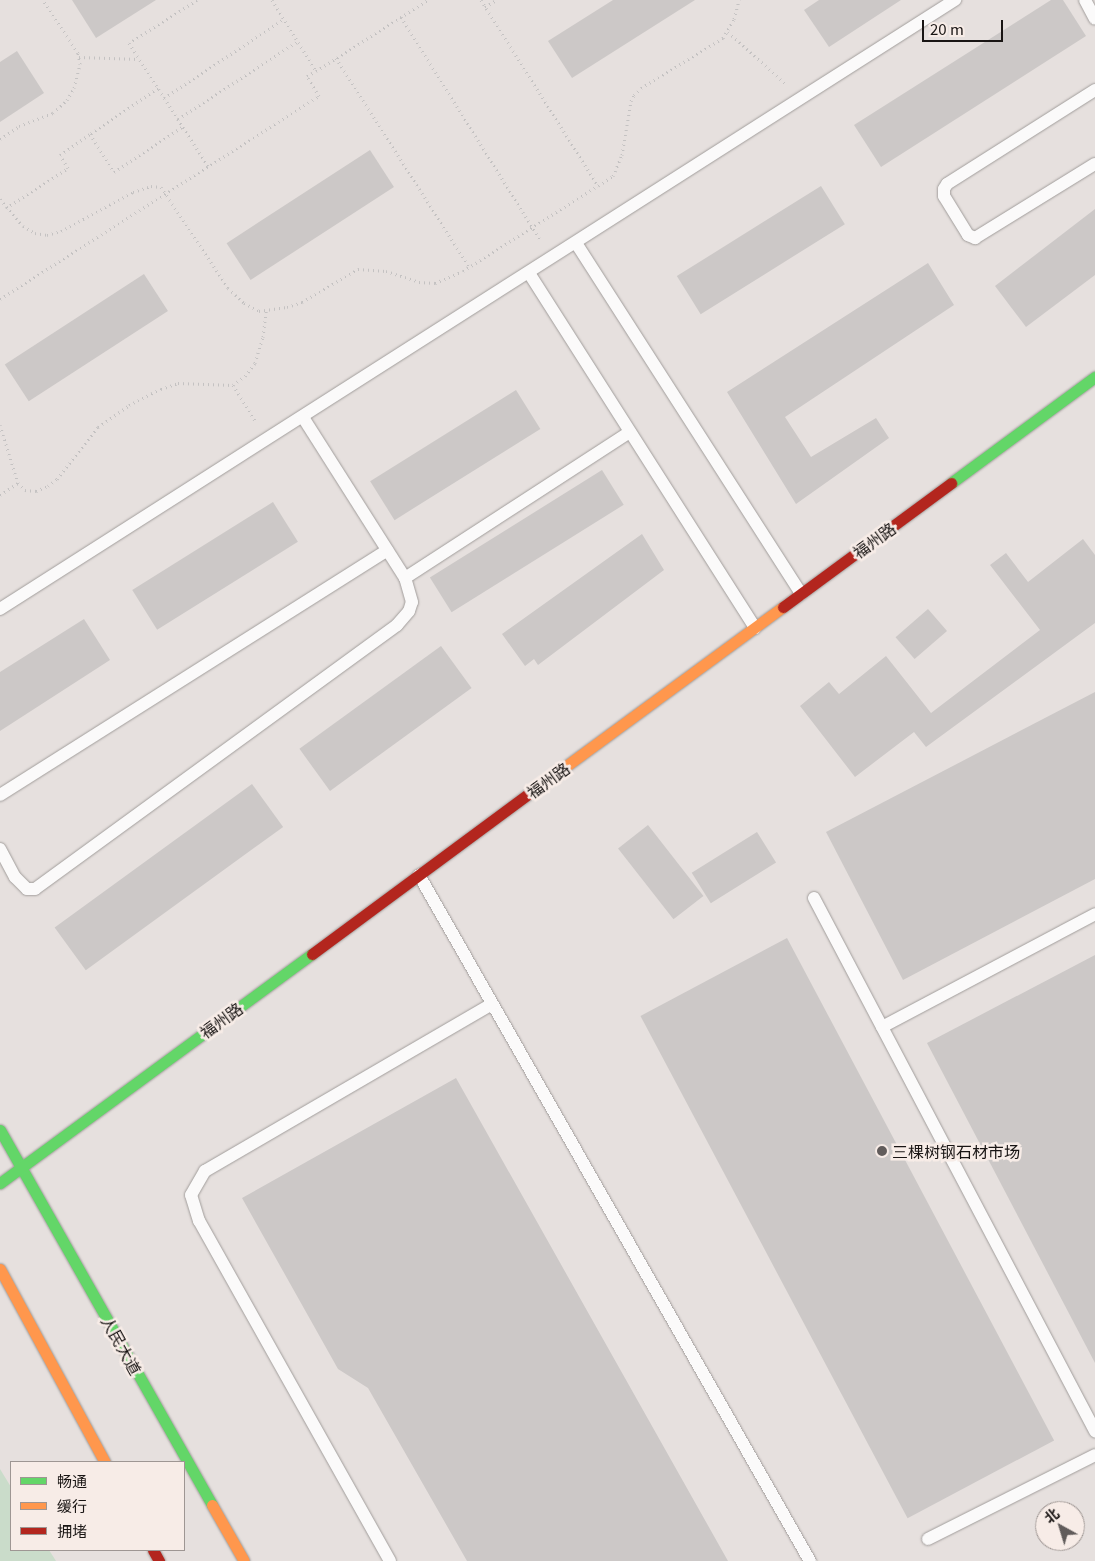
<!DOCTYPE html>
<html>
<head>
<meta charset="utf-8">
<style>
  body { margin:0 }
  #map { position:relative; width:1095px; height:1561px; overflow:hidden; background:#e6e0de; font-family:Georgia,"Noto Sans SC",serif }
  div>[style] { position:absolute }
  .green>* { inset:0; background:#cadcca }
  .building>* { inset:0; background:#ccc8c7; transform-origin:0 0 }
  .path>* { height:3px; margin-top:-1.5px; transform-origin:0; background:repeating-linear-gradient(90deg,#c4c2c2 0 1px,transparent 0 5px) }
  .roads { filter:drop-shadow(0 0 1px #a19d9b) drop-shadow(0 0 1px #a19d9b) }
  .lane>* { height:12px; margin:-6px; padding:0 6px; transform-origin:6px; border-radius:6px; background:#fbfafa }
  .fast>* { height:11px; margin:-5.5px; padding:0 5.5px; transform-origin:5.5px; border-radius:5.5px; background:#63d668 }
  .slow>* { height:11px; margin:-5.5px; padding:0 5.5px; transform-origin:5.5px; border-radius:5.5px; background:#ff974d }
  .jam>* { height:11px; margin:-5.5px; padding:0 5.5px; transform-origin:5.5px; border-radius:5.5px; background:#b3261e }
  .dots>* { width:14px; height:14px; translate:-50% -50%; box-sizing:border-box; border:2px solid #f7ece7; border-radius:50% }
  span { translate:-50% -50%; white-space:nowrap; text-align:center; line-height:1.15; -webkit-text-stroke:5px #f7ece7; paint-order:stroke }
  .street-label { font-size:16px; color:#191514 }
  .poi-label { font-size:16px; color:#191514 }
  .left { translate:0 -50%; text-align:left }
  .legend { position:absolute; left:10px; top:1461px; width:175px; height:90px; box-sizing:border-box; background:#f7ece7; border:1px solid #9e9693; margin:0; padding:6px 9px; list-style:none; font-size:15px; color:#191514 }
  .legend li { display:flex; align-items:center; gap:10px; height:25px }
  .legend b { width:25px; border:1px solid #9e9693 }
  .north { position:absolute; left:1035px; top:1501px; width:50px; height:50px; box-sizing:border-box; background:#f7ece7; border:1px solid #9e9693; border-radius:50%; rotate:321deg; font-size:14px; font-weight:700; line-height:20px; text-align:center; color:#191514 }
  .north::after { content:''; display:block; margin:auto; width:18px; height:22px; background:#615c5b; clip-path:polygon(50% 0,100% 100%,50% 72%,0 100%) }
  .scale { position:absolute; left:922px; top:20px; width:81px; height:22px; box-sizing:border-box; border:2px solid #191514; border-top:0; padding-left:6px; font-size:15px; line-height:18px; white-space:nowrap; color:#191514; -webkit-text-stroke:4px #f7ece7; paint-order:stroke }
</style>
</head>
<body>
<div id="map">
  <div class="green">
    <i style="clip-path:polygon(0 1469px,11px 1487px,11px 1550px,49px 1550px,56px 1561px,0 1561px)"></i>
  </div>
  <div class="building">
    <i style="clip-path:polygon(72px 0,156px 0,96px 38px)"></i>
    <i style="clip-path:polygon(613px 0,695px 0,572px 78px,548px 41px)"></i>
    <i style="clip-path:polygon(819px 0,901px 0,829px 47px,804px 10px)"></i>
    <i style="clip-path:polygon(1051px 0,1063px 0,1086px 36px,881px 167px,854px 125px)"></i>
    <i style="clip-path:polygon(17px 51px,44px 93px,0 122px,0 62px)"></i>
    <i style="left:370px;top:150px;width:44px;height:171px;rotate:57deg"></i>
    <i style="left:821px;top:186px;width:45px;height:170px;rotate:58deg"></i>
    <i style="clip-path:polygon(1095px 209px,1095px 275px,1026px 327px,995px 286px)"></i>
    <i style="clip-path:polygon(928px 263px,954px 305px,785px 417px,811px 457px,876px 418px,889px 438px,796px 504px,727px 392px)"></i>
    <i style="left:144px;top:274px;width:44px;height:166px;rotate:57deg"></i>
    <i style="left:516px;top:390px;width:46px;height:172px;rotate:58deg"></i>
    <i style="left:602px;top:470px;width:41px;height:203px;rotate:58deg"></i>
    <i style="left:273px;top:502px;width:47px;height:166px;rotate:58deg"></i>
    <i style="clip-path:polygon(642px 534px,664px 570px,538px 665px,534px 659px,525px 666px,502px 634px)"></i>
    <i style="clip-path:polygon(1083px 539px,1095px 555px,1095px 623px,926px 747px,914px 732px,855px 777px,800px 706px,829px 682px,839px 694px,886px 656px,931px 713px,1040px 630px,990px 565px,1006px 553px,1028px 582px)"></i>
    <i style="left:928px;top:609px;width:29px;height:43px;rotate:49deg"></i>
    <i style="clip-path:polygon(84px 619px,110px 660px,0 731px,0 672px)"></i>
    <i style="left:441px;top:646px;width:52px;height:175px;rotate:54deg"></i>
    <i style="clip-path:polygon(1095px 692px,1095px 879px,903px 980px,826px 832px)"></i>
    <i style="left:252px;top:784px;width:53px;height:244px;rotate:54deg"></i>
    <i style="left:648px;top:825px;width:90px;height:38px;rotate:52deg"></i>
    <i style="left:757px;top:832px;width:36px;height:77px;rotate:58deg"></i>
    <i style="left:787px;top:938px;width:569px;height:166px;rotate:62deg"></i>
    <i style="clip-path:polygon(1095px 955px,1095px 1363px,927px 1043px)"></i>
    <i style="clip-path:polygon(456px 1078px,728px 1561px,467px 1561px,368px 1388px,338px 1369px,242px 1198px)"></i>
  </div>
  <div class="path">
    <i style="left:197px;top:0;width:80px;rotate:147.7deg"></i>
    <i style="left:129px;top:43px;width:146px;rotate:57.3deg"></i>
    <i style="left:272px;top:0;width:84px;rotate:58.2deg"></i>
    <i style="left:316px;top:71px;width:133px;rotate:-32.4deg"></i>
    <i style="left:481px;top:0;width:220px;rotate:57.8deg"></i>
    <i style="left:485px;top:7px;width:13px;rotate:-32deg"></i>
    <i style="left:401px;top:17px;width:264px;rotate:58deg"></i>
    <i style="left:728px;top:32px;width:79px;rotate:41.9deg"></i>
    <i style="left:79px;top:57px;width:60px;rotate:1.9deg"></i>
    <i style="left:336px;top:58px;width:248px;rotate:57.5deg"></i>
    <i style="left:158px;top:88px;width:82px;rotate:145.9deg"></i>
    <i style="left:90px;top:134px;width:45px;rotate:57.7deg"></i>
    <i style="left:114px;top:172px;width:82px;rotate:-33.5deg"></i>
    <i style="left:164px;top:98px;width:144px;rotate:-33.4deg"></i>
    <i style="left:178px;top:119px;width:143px;rotate:-33deg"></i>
    <i style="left:0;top:139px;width:23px;rotate:-34deg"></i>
    <i style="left:19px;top:126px;width:36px;rotate:-21deg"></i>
    <i style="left:53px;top:113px;width:19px;rotate:-43deg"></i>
    <i style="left:67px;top:100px;width:14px;rotate:-60deg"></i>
    <i style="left:74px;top:88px;width:25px;rotate:-76deg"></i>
    <i style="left:80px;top:64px;width:11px;rotate:-100deg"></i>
    <i style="left:78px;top:53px;width:64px;rotate:-123.4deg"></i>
    <i style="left:0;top:199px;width:35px;rotate:50deg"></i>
    <i style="left:23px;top:226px;width:14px;rotate:30deg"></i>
    <i style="left:35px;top:233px;width:12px;rotate:9deg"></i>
    <i style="left:47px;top:235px;width:15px;rotate:-16deg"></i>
    <i style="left:61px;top:231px;width:82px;rotate:-28.4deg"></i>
    <i style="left:133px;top:192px;width:19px;rotate:-18deg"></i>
    <i style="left:151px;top:186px;width:10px;rotate:6deg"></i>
    <i style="left:161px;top:187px;width:121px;rotate:56.4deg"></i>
    <i style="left:228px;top:288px;width:22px;rotate:43deg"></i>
    <i style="left:244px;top:303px;width:17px;rotate:28deg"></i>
    <i style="left:259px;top:311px;width:28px;rotate:-8deg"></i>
    <i style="left:287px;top:307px;width:16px;rotate:-18deg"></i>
    <i style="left:302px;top:302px;width:65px;rotate:-30.5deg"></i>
    <i style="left:358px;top:269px;width:28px;rotate:4deg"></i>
    <i style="left:386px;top:271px;width:35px;rotate:18deg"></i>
    <i style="left:419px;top:282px;width:16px;rotate:4deg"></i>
    <i style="left:435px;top:283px;width:30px;rotate:-23deg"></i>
    <i style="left:463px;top:271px;width:178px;rotate:-32.3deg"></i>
    <i style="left:613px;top:176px;width:23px;rotate:-67deg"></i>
    <i style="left:622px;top:155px;width:55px;rotate:-80.5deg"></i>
    <i style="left:631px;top:101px;width:7px;rotate:-63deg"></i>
    <i style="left:634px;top:95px;width:10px;rotate:-45deg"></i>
    <i style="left:641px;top:88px;width:96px;rotate:-31.4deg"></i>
    <i style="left:723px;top:38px;width:22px;rotate:-60deg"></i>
    <i style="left:734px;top:19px;width:20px;rotate:-75deg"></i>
    <i style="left:6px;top:208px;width:74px;rotate:-32.8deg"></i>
    <i style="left:68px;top:168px;width:15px;rotate:-122deg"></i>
    <i style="left:60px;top:155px;width:37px;rotate:-35deg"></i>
    <i style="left:0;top:299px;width:378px;rotate:-32.5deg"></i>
    <i style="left:319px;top:96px;width:23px;rotate:-121deg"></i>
    <i style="left:307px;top:76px;width:10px;rotate:-29deg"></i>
    <i style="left:233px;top:385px;width:44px;rotate:58.1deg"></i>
    <i style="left:0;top:425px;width:61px;rotate:72.8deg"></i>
    <i style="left:18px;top:483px;width:10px;rotate:45deg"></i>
    <i style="left:25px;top:490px;width:11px;rotate:5deg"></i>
    <i style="left:36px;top:491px;width:13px;rotate:-23deg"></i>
    <i style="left:48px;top:486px;width:11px;rotate:-38deg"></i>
    <i style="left:57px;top:479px;width:66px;rotate:-51.7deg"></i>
    <i style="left:98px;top:427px;width:38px;rotate:-35deg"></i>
    <i style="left:129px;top:405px;width:36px;rotate:-27deg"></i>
    <i style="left:161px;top:389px;width:18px;rotate:-19deg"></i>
    <i style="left:178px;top:383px;width:55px;rotate:2.1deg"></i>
    <i style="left:233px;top:385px;width:15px;rotate:-37deg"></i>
    <i style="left:245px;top:376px;width:16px;rotate:-52deg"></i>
    <i style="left:255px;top:363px;width:27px;rotate:-73deg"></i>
    <i style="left:263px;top:337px;width:26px;rotate:-83deg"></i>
    <i style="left:0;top:495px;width:22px;rotate:-34deg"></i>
  </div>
  <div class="roads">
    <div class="lane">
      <i style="left:1085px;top:0;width:21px;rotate:62deg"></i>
      <i style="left:1095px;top:90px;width:175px;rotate:147.6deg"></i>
      <i style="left:947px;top:184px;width:6px;rotate:121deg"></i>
      <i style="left:944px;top:189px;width:7px;rotate:90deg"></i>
      <i style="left:944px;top:196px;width:46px;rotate:58.4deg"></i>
      <i style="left:968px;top:235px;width:8px;rotate:23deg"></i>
      <i style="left:975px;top:238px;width:141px;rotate:-31.7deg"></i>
      <i style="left:576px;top:243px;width:417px;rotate:57.3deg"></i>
      <i style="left:529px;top:273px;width:421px;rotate:57.5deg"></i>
      <i style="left:405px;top:578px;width:268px;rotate:-33deg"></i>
      <i style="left:0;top:609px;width:1133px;rotate:-32.53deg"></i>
      <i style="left:0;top:795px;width:458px;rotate:-32.3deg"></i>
      <i style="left:0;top:849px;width:32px;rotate:62deg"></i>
      <i style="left:15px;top:877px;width:17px;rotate:45deg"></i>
      <i style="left:27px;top:889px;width:8px"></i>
      <i style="left:35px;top:889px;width:448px;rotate:-36.1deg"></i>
      <i style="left:397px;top:625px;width:18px;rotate:-49deg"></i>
      <i style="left:409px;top:611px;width:9px;rotate:-72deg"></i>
      <i style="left:412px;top:602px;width:25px;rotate:-106deg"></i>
      <i style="left:405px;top:578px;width:191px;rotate:-122.4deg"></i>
      <i style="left:419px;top:875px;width:790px;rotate:60.32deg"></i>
      <i style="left:814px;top:898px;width:603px;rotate:62.2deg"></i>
      <i style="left:882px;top:1027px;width:241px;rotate:-27.9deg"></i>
      <i style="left:928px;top:1539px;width:187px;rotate:-26.7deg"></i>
      <i style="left:390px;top:1561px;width:390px;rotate:-119.3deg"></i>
      <i style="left:199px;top:1221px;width:27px;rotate:-107deg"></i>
      <i style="left:191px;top:1195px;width:28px;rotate:-60deg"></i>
      <i style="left:205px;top:1171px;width:332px;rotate:-30.2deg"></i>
    </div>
    <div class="fast">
      <i style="left:951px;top:483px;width:179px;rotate:-36.4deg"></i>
      <i style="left:0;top:1130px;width:431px;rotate:60.5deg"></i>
      <i style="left:0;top:1183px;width:387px;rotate:-36.3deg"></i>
    </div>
    <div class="slow">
      <i style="left:543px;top:783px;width:298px;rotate:-36.3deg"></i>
      <i style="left:0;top:1269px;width:220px;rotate:61.5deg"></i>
      <i style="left:212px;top:1505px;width:64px;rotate:60.3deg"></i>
    </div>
    <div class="jam">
      <i style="left:783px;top:607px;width:209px;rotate:-36.4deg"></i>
      <i style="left:312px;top:954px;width:287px;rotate:-36.5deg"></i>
      <i style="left:153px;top:1550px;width:13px;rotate:61deg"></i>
    </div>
  </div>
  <div class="dots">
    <i style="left:882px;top:1151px;background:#615c5b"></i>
  </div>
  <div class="street-label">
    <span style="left:874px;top:540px;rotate:-36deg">福州路</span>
    <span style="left:548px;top:780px;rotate:-36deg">福州路</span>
    <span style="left:221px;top:1020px;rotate:-36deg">福州路</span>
    <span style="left:122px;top:1345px;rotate:61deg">人民大道</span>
  </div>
  <div class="poi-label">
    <span class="left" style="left:892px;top:1151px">三棵树钢石材市场</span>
  </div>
  <ul class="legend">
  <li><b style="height:6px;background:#63d668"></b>畅通</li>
  <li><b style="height:6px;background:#ff974d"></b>缓行</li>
  <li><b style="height:6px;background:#b3261e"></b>拥堵</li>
  </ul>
  <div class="north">北</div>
  <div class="scale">20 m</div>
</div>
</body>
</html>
